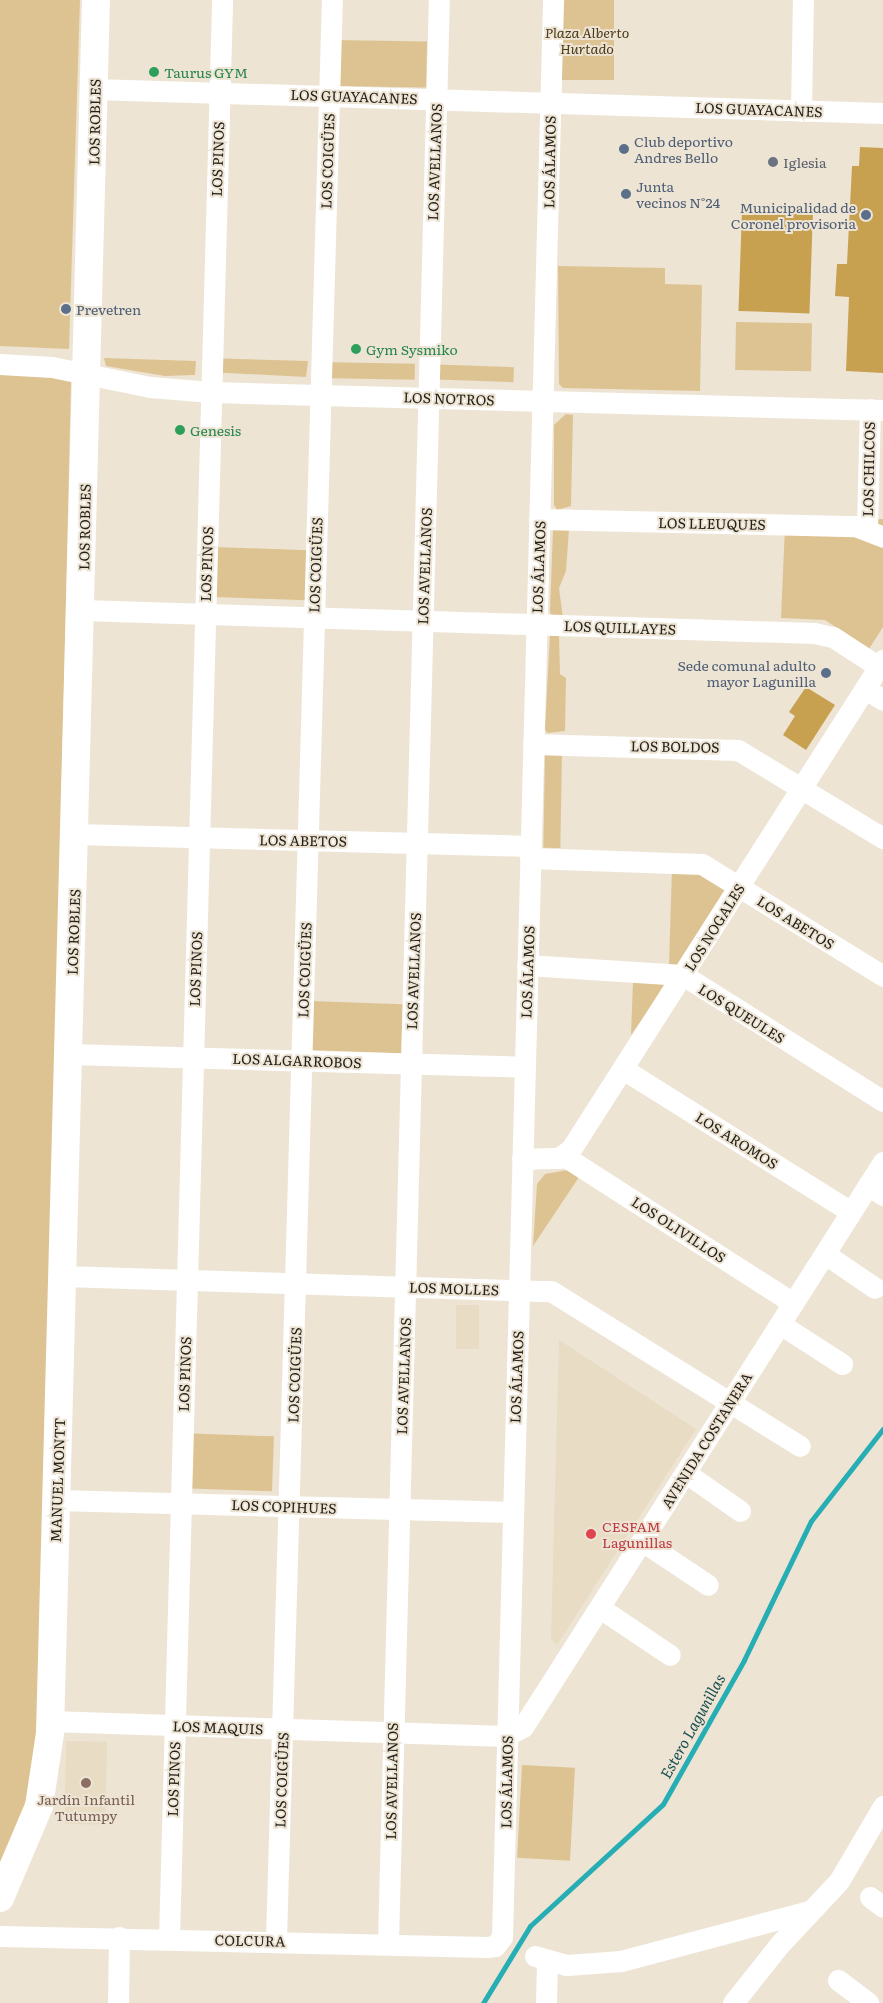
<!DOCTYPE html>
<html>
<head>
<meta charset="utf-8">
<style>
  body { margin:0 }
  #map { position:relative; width:883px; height:2003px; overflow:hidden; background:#ede4d4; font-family:Literata,serif }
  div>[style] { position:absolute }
  .built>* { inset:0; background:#e8dcc4; transform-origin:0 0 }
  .green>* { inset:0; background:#ddc392; transform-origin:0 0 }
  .stream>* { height:5px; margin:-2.5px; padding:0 2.5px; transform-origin:2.5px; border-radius:2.5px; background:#26aeb4 }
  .building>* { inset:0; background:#c7a050; transform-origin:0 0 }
  .minor>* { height:21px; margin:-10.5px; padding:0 10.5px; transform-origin:10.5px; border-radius:10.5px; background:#fff }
  .major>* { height:28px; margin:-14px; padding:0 14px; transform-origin:14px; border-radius:14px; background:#fff }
  .dots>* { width:14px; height:14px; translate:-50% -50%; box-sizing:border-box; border:2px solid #ede4d4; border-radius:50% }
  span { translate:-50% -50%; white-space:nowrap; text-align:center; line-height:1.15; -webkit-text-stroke:4px #ede4d4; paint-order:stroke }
  .park-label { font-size:14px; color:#4c3b19; font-style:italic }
  .leisure-label { font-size:14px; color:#27864d }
  .left { translate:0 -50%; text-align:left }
  .street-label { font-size:14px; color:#24211b }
  .service-label { font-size:14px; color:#4e5e75 }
  .right { translate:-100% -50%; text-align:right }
  .worship-label { font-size:14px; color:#5b616d }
  .health-label { font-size:14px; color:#be3a42 }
  .education-label { font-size:14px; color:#785e54 }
  .water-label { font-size:15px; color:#194f51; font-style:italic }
</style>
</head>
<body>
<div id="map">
  <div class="built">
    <i style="left:456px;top:1305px;width:23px;height:44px"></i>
    <i style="clip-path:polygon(559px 1340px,696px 1429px,557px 1645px,551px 1639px)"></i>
    <i style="left:66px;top:1741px;width:41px;height:83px;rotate:1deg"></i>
  </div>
  <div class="green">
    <i style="clip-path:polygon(0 0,80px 0,69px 349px,0 346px)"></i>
    <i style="left:562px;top:0;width:52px;height:80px"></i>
    <i style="left:334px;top:40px;width:93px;height:46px;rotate:1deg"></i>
    <i style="clip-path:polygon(558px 266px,665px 268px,665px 284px,702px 285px,700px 391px,563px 388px,559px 384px)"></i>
    <i style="left:736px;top:322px;width:76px;height:48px;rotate:1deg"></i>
    <i style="clip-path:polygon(104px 358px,196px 361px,195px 375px,165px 376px,106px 366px)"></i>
    <i style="clip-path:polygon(206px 358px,308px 361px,306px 377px,207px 372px)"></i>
    <i style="left:318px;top:362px;width:97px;height:16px;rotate:1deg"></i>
    <i style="left:422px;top:364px;width:92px;height:15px;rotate:2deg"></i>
    <i style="clip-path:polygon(0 370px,71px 379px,40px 1743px,38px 1770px,0 1875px)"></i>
    <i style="clip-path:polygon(566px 414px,573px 415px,571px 506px,557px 510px,554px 505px,554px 425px)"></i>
    <i style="clip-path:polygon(883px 519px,883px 627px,869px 649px,825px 620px,781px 618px,785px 526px)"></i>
    <i style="clip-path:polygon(553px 529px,569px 529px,566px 571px,559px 588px,563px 618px,551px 616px,550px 610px)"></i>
    <i style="left:215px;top:547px;width:94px;height:50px;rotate:2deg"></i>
    <i style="clip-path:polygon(550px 634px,559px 634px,560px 674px,566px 678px,565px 731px,547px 733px,545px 729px)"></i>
    <i style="left:562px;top:752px;width:96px;height:17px;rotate:91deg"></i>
    <i style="clip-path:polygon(672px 868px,691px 869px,729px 886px,679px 966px,669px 965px)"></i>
    <i style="clip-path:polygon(633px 982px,667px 983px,631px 1035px)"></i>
    <i style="left:310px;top:1001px;width:93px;height:49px;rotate:2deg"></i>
    <i style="clip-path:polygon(568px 1170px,579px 1177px,533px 1246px,537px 1184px,545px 1174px)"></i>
    <i style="left:178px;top:1433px;width:96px;height:55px;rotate:2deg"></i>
    <i style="left:522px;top:1765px;width:53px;height:93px;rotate:3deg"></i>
  </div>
  <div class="stream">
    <i style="left:483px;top:2003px;width:90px;rotate:-58.6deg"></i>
    <i style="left:530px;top:1926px;width:180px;rotate:-42.5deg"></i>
    <i style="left:663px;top:1804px;width:165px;rotate:-60.6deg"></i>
    <i style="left:744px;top:1660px;width:154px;rotate:-64.3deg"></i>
    <i style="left:811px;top:1521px;width:117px;rotate:-52deg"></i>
  </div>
  <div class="building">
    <i style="clip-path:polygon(860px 147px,883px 148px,883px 373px,846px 371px,849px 297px,835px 296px,837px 264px,847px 264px,852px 166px,859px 166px)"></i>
    <i style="left:742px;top:210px;width:71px;height:101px;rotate:2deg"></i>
    <i style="clip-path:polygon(806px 687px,835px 705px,806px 750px,783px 735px,795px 716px,789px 712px)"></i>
  </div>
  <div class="minor">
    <i style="left:94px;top:89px;width:789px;rotate:1.74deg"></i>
    <i style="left:801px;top:111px;width:111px;rotate:-89deg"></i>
    <i style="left:0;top:364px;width:52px;rotate:3.3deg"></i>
    <i style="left:52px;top:367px;width:100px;rotate:11.5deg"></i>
    <i style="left:150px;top:387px;width:61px;rotate:4.7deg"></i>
    <i style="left:211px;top:392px;width:672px;rotate:1.53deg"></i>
    <i style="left:539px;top:519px;width:316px;rotate:1.3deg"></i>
    <i style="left:855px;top:526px;width:30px;rotate:21deg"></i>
    <i style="left:867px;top:528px;width:119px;rotate:-88.6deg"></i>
    <i style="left:82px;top:610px;width:732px;rotate:1.8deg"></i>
    <i style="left:814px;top:633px;width:19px;rotate:12deg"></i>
    <i style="left:833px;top:637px;width:55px;rotate:33.1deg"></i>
    <i style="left:865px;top:689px;width:21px;rotate:31deg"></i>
    <i style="left:533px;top:744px;width:205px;rotate:1.7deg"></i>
    <i style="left:738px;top:750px;width:170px;rotate:31.3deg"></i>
    <i style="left:75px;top:834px;width:455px;rotate:1.5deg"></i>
    <i style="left:530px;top:858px;width:172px;rotate:2deg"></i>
    <i style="left:702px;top:864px;width:213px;rotate:31.7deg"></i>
    <i style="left:527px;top:965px;width:156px;rotate:3.7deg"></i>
    <i style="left:683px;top:975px;width:236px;rotate:32.2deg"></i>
    <i style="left:69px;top:1054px;width:455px;rotate:1.6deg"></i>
    <i style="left:623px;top:1069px;width:269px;rotate:32.1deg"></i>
    <i style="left:564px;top:1156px;width:272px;rotate:32.7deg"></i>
    <i style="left:522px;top:1159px;width:37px;rotate:-2deg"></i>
    <i style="left:559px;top:1158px;width:15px;rotate:-37deg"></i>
    <i style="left:571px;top:1149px;width:580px;rotate:-57.46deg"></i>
    <i style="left:868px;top:1185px;width:18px;rotate:34deg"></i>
    <i style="left:825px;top:1254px;width:60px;rotate:34.2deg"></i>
    <i style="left:63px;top:1276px;width:488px;rotate:1.8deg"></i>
    <i style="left:551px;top:1291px;width:293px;rotate:31.9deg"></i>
    <i style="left:780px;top:1324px;width:74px;rotate:32.8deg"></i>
    <i style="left:686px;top:1473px;width:66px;rotate:35.1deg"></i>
    <i style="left:56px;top:1500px;width:457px;rotate:1.5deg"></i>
    <i style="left:642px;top:1541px;width:79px;rotate:33.7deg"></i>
    <i style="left:600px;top:1608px;width:84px;rotate:33.9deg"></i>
    <i style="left:50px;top:1721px;width:456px;rotate:1.9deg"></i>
    <i style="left:506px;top:1736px;width:19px;rotate:-28deg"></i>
    <i style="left:523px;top:1727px;width:670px;rotate:-57.5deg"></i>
    <i style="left:870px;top:1897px;width:16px;rotate:38deg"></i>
    <i style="left:0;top:1936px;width:487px;rotate:1.3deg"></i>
    <i style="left:487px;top:1947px;width:8px;rotate:-7deg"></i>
    <i style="left:495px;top:1946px;width:11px;rotate:-52deg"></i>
    <i style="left:502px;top:1937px;width:1938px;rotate:-88.49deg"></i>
    <i style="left:169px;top:1938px;width:1939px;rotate:-88.43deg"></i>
    <i style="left:276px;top:1940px;width:1941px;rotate:-88.35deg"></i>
    <i style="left:388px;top:1942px;width:1943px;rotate:-88.5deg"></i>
    <i style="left:535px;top:1956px;width:33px;rotate:16deg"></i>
    <i style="left:567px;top:1965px;width:54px;rotate:-4.2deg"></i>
    <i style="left:621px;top:1961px;width:195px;rotate:-14.9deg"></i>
    <i style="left:838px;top:1980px;width:38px;rotate:37deg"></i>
    <i style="left:118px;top:2003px;width:66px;rotate:-89.1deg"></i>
    <i style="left:546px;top:2003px;width:41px;rotate:-88.6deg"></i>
    <i style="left:733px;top:2003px;width:75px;rotate:-51.5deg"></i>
    <i style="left:780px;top:1944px;width:86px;rotate:-46.9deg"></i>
    <i style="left:839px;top:1881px;width:87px;rotate:-59.6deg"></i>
  </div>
  <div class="major">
    <i style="left:0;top:1898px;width:100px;rotate:-67deg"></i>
    <i style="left:39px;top:1806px;width:74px;rotate:-81.4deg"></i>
    <i style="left:50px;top:1733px;width:1734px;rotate:-88.48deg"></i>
  </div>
  <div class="dots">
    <i style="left:154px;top:72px;background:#2e9e5b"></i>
    <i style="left:624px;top:149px;background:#5c6f8a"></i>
    <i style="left:773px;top:162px;background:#6b7280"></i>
    <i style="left:626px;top:194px;background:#5c6f8a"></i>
    <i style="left:866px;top:215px;background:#5c6f8a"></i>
    <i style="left:66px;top:309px;background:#5c6f8a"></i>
    <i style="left:356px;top:349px;background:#2e9e5b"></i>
    <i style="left:180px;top:430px;background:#2e9e5b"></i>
    <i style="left:826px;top:673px;background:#5c6f8a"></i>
    <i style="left:591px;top:1534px;background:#e0444e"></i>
    <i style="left:86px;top:1783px;background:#8d6e63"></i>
  </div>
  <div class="park-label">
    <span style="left:587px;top:40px">Plaza Alberto<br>Hurtado</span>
  </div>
  <div class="leisure-label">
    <span class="left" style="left:164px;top:72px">Taurus GYM</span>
    <span class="left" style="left:366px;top:349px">Gym Sysmiko</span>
    <span class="left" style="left:190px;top:430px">Genesis</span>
  </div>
  <div class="street-label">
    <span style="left:354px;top:96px;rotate:2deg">LOS GUAYACANES</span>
    <span style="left:759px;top:109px;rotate:2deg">LOS GUAYACANES</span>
    <span style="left:94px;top:122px;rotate:-89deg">LOS ROBLES</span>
    <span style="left:217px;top:159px;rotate:-88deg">LOS PINOS</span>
    <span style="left:327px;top:161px;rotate:-88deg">LOS COIGÜES</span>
    <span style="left:434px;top:162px;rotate:-88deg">LOS AVELLANOS</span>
    <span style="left:549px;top:162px;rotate:-89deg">LOS ÁLAMOS</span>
    <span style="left:449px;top:398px;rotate:2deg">LOS NOTROS</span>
    <span style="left:868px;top:469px;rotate:-89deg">LOS CHILCOS</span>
    <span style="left:712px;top:523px;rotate:1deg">LOS LLEUQUES</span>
    <span style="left:84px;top:527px;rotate:-89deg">LOS ROBLES</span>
    <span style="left:206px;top:564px;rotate:-88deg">LOS PINOS</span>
    <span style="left:315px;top:565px;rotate:-88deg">LOS COIGÜES</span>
    <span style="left:424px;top:566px;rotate:-88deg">LOS AVELLANOS</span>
    <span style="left:538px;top:567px;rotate:-88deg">LOS ÁLAMOS</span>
    <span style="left:620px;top:627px;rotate:2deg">LOS QUILLAYES</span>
    <span style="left:675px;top:746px;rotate:1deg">LOS BOLDOS</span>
    <span style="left:303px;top:840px;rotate:1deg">LOS ABETOS</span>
    <span style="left:796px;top:922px;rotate:32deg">LOS ABETOS</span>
    <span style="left:714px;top:927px;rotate:-58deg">LOS NOGALES</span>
    <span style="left:73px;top:932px;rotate:-88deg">LOS ROBLES</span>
    <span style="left:195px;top:969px;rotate:-88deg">LOS PINOS</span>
    <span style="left:304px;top:970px;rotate:-88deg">LOS COIGÜES</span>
    <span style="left:413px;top:971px;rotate:-88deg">LOS AVELLANOS</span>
    <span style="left:527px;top:972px;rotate:-88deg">LOS ÁLAMOS</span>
    <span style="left:742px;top:1013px;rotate:32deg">LOS QUEULES</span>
    <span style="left:297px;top:1060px;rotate:2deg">LOS ALGARROBOS</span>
    <span style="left:737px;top:1140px;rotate:32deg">LOS AROMOS</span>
    <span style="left:679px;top:1229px;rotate:33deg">LOS OLIVILLOS</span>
    <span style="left:454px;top:1288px;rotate:2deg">LOS MOLLES</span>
    <span style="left:184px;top:1374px;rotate:-88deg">LOS PINOS</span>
    <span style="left:294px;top:1375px;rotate:-88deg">LOS COIGÜES</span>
    <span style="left:403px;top:1376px;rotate:-88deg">LOS AVELLANOS</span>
    <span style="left:516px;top:1377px;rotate:-88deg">LOS ÁLAMOS</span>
    <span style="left:706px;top:1440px;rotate:-58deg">AVENIDA COSTANERA</span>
    <span style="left:57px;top:1480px;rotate:-88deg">MANUEL MONTT</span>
    <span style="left:284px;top:1506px;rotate:2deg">LOS COPIHUES</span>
    <span style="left:218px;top:1727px;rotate:2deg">LOS MAQUIS</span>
    <span style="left:173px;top:1779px;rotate:-88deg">LOS PINOS</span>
    <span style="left:281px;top:1780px;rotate:-88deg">LOS COIGÜES</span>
    <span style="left:391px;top:1781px;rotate:-89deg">LOS AVELLANOS</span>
    <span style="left:506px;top:1782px;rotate:-89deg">LOS ÁLAMOS</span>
    <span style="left:250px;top:1940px;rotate:1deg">COLCURA</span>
  </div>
  <div class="service-label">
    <span class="left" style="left:634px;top:149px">Club deportivo<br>Andres Bello</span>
    <span class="left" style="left:636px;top:194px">Junta<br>vecinos N°24</span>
    <span class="right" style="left:856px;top:215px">Municipalidad de<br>Coronel provisoria</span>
    <span class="left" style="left:76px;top:309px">Prevetren</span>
    <span class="right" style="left:816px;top:673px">Sede comunal adulto<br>mayor Lagunilla</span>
  </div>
  <div class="worship-label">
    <span class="left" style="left:783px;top:162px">Iglesia</span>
  </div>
  <div class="health-label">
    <span class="left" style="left:602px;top:1534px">CESFAM<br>Lagunillas</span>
  </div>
  <div class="education-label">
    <span style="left:86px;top:1807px">Jardín Infantil<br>Tutumpy</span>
  </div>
  <div class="water-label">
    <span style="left:692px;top:1726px;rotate:-61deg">Estero Lagunillas</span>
  </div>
</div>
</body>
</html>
